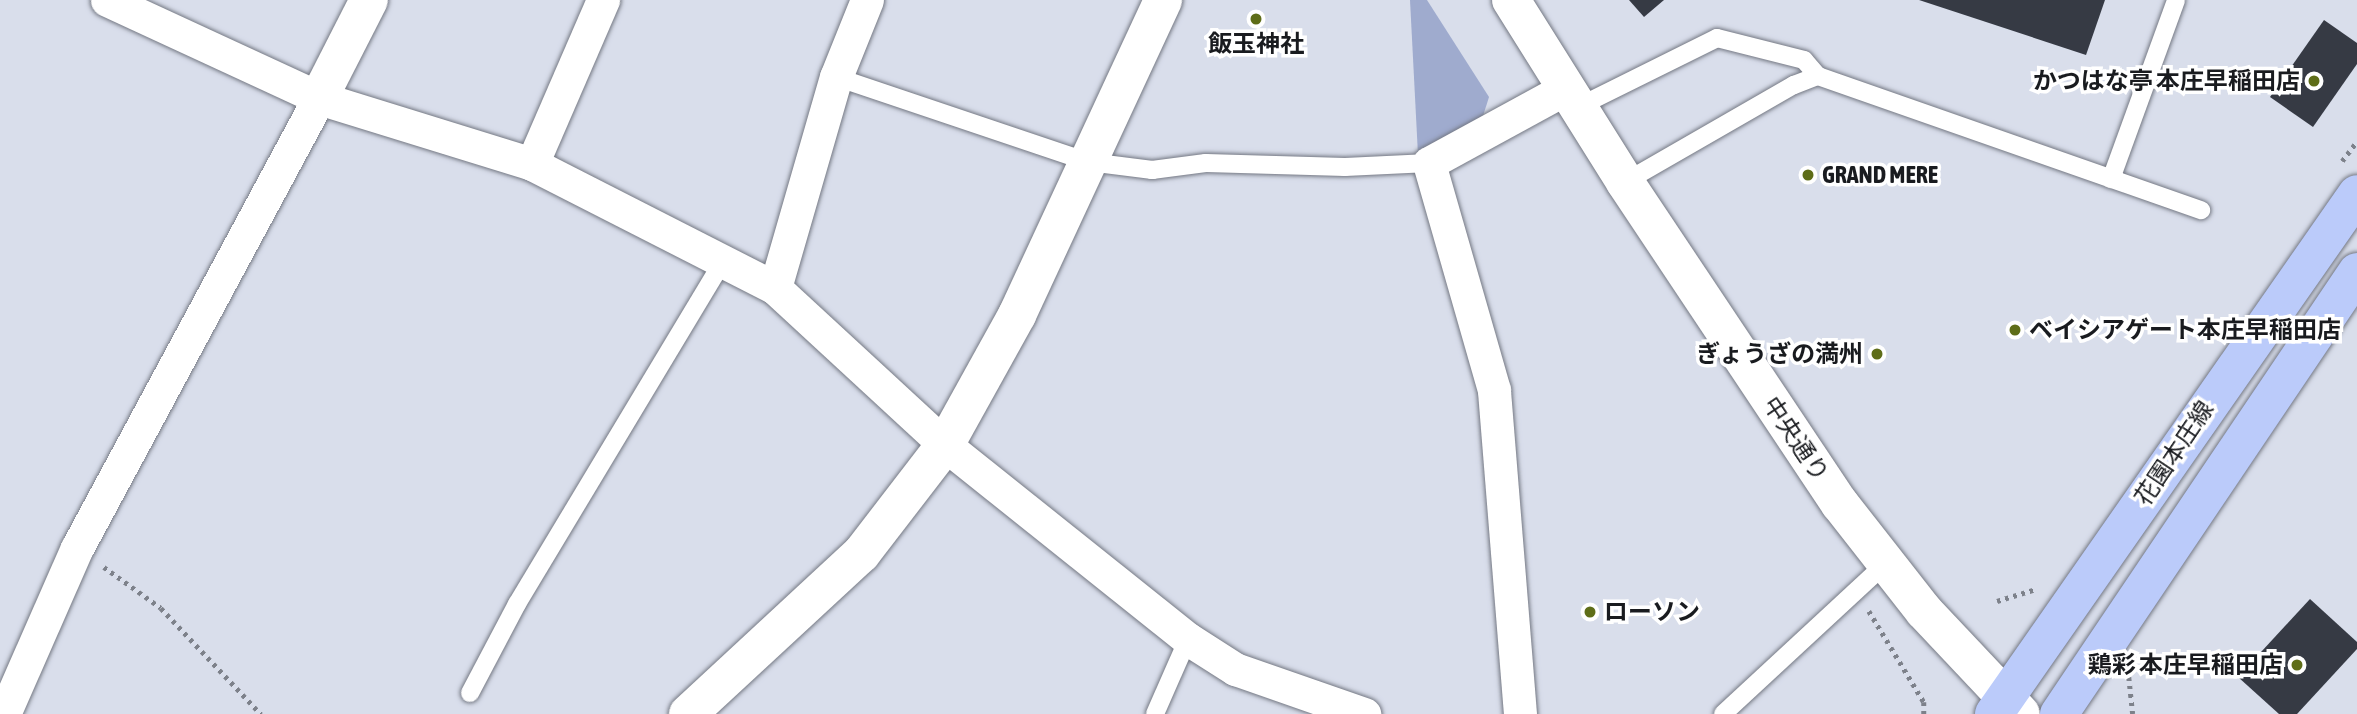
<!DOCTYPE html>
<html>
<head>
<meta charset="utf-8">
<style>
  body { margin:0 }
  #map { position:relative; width:2357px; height:714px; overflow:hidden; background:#d9deeb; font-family:"Asap Condensed","Noto Sans JP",sans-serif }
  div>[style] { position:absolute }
  .green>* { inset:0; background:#9fabce }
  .building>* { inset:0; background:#363a44 }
  .path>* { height:4.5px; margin-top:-2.25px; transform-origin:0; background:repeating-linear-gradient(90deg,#7d818a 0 3.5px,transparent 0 8.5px) }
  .roads { filter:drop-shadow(0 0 2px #747883) drop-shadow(0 0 2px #747883) }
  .service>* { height:18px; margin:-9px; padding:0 9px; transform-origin:9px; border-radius:9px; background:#fff }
  .minor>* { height:33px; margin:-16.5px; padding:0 16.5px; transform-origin:16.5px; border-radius:16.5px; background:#fff }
  .tertiary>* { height:38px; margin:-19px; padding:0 19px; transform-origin:19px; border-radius:19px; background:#fff }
  .primary>* { height:38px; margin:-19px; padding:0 19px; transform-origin:19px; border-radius:19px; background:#bbcbfa }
  .dots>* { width:19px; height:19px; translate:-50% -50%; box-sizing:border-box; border:4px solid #fff; border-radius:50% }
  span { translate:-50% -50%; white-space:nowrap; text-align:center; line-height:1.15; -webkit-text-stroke:7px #fff; paint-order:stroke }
  .poi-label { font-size:24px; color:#191b1f; font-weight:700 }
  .right { translate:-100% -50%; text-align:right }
  .left { translate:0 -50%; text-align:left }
  .street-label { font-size:24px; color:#191b1f }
</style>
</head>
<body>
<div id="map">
  <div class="green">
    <i style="clip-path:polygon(1410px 0,1427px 0,1489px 97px,1483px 116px,1418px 155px)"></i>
  </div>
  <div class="building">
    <i style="clip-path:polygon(1629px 0,1664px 0,1644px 17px)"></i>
    <i style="clip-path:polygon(1919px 0,2105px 0,2086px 55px)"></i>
    <i style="clip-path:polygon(2324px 20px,2357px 43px,2357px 64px,2313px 127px,2270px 97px)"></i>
    <i style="clip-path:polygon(2310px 599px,2357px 642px,2357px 649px,2297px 714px,2279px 714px,2238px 677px)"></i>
  </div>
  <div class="path">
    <i style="left:2342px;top:161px;width:25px;rotate:-53deg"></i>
    <i style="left:104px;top:567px;width:70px;rotate:35.7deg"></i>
    <i style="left:161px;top:608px;width:146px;rotate:46.7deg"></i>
    <i style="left:1997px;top:601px;width:41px;rotate:-17.1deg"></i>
    <i style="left:1869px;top:611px;width:106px;rotate:58.9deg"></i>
    <i style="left:1924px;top:702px;width:12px;rotate:90deg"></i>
    <i style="left:2129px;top:677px;width:37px;rotate:84deg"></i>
  </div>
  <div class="roads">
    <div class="service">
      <i style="left:836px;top:77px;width:267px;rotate:18.6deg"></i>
      <i style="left:1089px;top:162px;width:64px;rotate:7.2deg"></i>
      <i style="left:1152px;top:170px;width:54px;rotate:-7.4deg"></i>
      <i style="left:1206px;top:163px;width:139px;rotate:1.6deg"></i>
      <i style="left:1345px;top:167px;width:84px;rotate:-2.7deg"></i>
      <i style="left:1578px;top:107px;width:155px;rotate:-26.4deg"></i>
      <i style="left:1717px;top:38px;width:90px;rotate:14.2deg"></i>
      <i style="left:1804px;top:60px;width:21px;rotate:49deg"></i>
      <i style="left:1818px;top:76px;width:406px;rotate:19.3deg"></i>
      <i style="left:2111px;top:179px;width:190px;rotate:-70deg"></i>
      <i style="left:1625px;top:182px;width:195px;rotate:-29.9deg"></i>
      <i style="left:1794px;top:85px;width:26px;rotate:-21deg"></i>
      <i style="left:470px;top:693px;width:101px;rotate:-62.2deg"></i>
      <i style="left:517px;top:604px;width:400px;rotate:-59deg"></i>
      <i style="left:1155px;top:714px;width:82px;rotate:-66.3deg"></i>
      <i style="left:1723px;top:714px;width:222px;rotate:-42.8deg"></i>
    </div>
    <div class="minor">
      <i style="left:107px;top:0;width:234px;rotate:24.8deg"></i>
      <i style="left:319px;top:98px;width:223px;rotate:17.2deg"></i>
      <i style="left:532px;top:164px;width:273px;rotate:27deg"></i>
      <i style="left:775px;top:288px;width:231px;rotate:42.7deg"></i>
      <i style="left:945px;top:445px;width:311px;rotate:38.6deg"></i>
      <i style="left:1188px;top:639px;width:56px;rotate:32.6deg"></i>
      <i style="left:1235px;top:669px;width:137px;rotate:19.2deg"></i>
      <i style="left:532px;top:164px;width:179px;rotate:-66.6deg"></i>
      <i style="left:775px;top:288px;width:220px;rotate:-73.9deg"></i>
      <i style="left:836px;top:77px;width:83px;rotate:-68.1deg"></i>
      <i style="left:4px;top:714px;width:181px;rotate:-66.3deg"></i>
      <i style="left:77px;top:548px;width:511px;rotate:-61.73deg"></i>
      <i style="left:1520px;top:714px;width:325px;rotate:-94.6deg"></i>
      <i style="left:1494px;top:390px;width:236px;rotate:-106deg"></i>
      <i style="left:1429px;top:163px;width:155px;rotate:-28.6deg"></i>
    </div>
    <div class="tertiary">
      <i style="left:1511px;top:0;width:215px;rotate:57.9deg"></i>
      <i style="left:1625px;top:182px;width:387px;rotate:56.3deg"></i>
      <i style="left:1840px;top:504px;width:136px;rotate:51.9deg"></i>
      <i style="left:1924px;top:611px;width:141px;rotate:46.7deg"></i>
      <i style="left:319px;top:98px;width:110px;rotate:-63deg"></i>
      <i style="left:688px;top:714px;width:236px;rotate:-42.8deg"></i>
      <i style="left:861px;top:554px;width:138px;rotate:-52.4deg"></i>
      <i style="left:945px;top:445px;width:149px;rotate:-61deg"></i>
      <i style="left:1017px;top:315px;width:347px;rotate:-65.1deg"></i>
    </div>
    <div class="primary">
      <i style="left:1994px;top:714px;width:634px;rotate:-55.08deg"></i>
      <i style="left:2059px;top:714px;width:533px;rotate:-56.01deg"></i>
    </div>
  </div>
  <div class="dots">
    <i style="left:1256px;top:19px;background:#5e6d18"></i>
    <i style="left:2314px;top:81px;background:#5e6d18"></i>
    <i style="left:1808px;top:175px;background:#5e6d18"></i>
    <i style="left:2015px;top:330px;background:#5e6d18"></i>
    <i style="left:1877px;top:354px;background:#5e6d18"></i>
    <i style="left:1590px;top:612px;background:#5e6d18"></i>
    <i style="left:2297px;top:665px;background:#5e6d18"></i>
  </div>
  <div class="poi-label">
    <span style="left:1256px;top:44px">飯玉神社</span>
    <span class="right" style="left:2300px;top:81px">かつはな亭 本庄早稲田店</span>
    <span class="left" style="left:1822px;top:175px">GRAND MERE</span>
    <span class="left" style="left:2029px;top:330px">ベイシアゲート本庄早稲田店</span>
    <span class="right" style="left:1863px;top:354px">ぎょうざの満州</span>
    <span class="left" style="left:1604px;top:612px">ローソン</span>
    <span class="right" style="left:2283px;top:665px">鶏彩 本庄早稲田店</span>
  </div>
  <div class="street-label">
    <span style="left:1796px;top:439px;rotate:56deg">中央通り</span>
    <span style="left:2174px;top:453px;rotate:-56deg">花園本庄線</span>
  </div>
</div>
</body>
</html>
